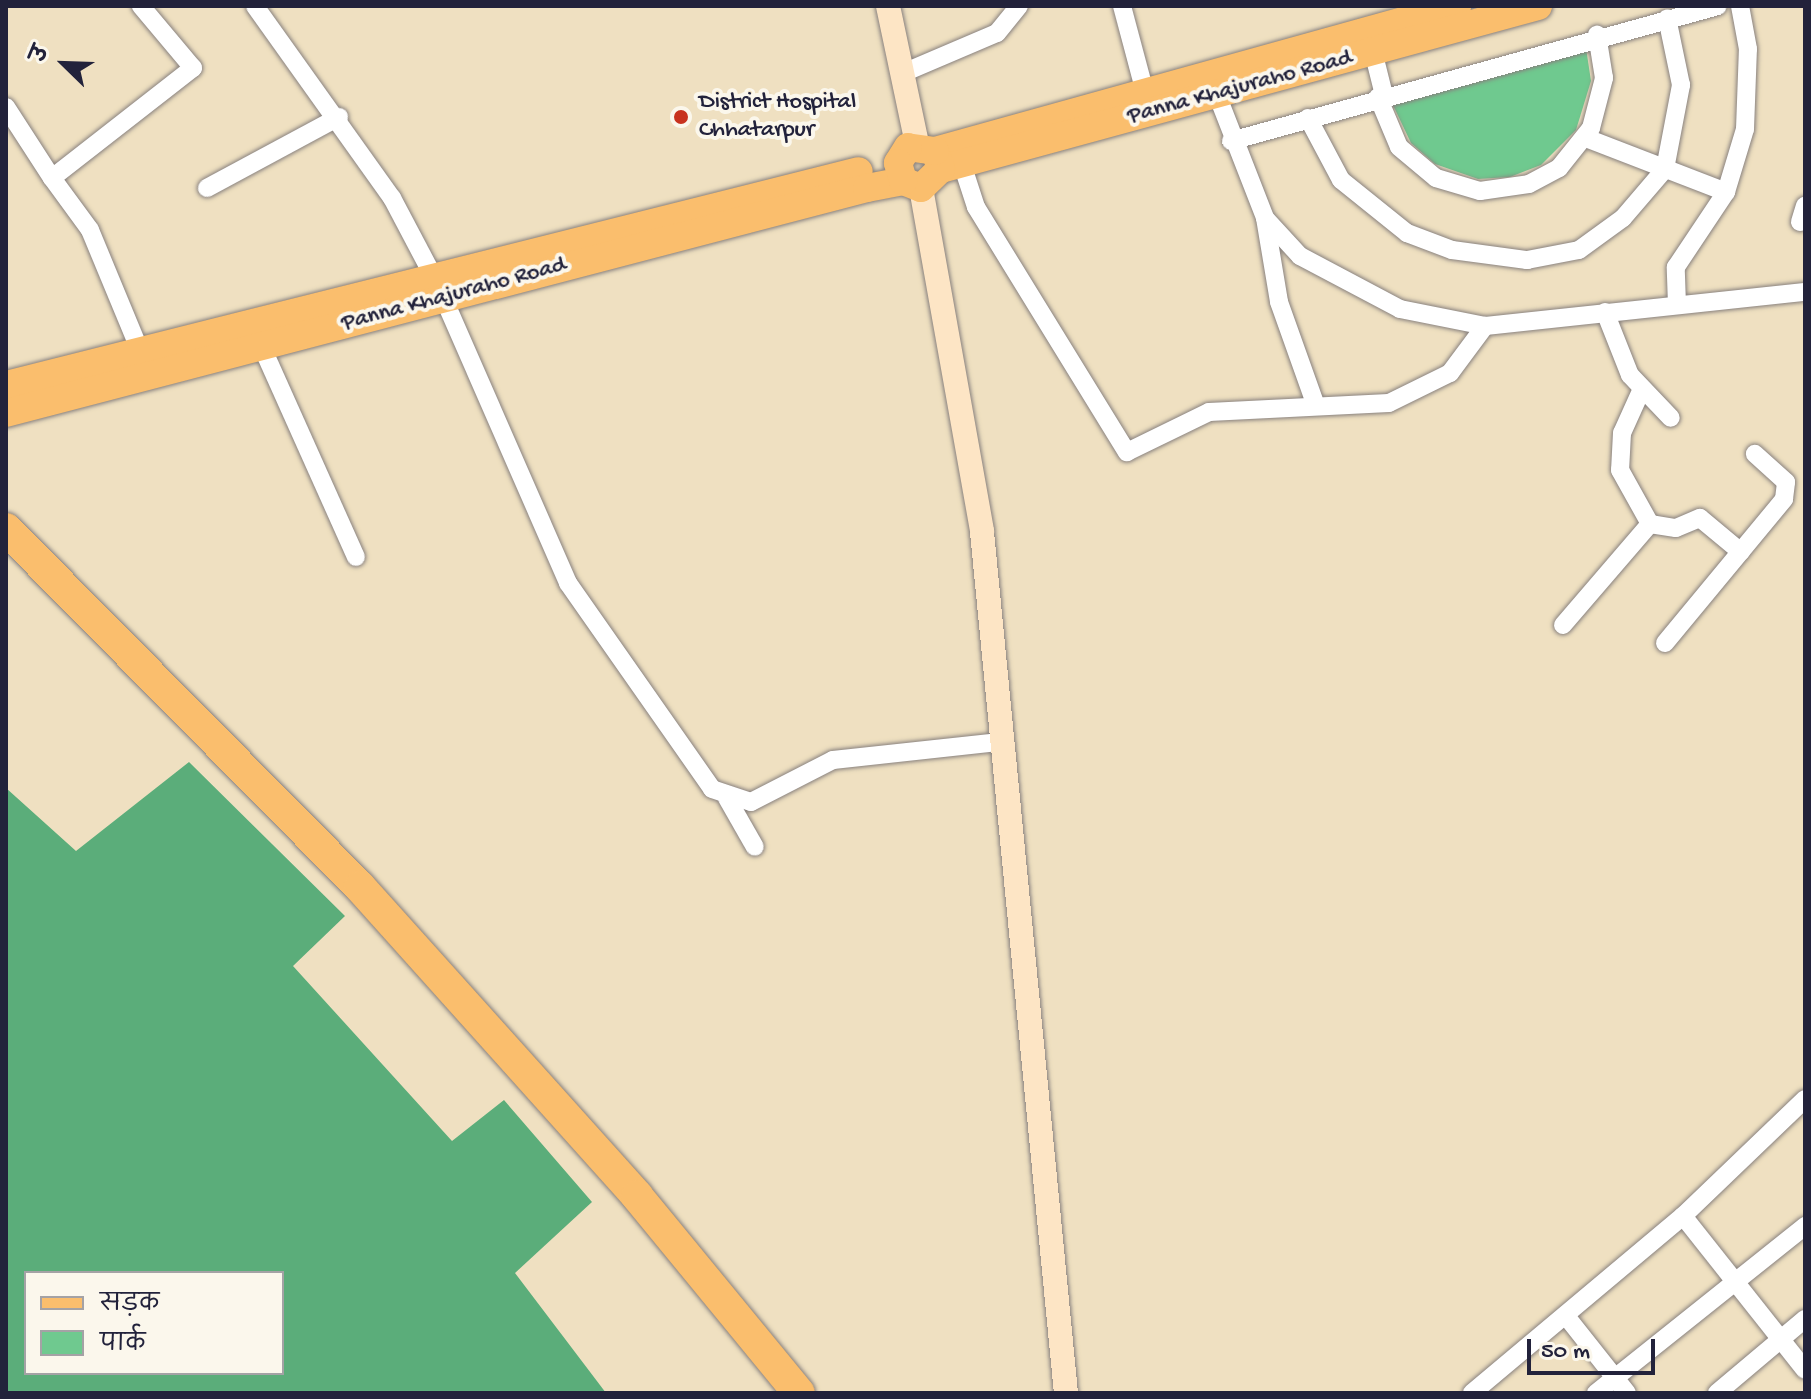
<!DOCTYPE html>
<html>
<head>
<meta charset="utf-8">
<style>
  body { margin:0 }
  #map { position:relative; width:1811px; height:1399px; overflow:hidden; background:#efe0c1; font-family:"Gochi Hand","Playpen Sans Deva",sans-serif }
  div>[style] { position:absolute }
  .green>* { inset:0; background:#6fc98f }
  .forest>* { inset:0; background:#5bad7a }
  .roads { filter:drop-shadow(0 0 2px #88817e) drop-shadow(0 0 2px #88817e) }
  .street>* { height:18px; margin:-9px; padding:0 9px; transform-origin:9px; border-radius:9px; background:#fff }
  .secondary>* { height:24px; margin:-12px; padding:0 12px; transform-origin:12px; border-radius:12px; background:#fde5c5 }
  .primary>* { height:28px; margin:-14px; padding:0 14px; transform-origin:14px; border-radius:14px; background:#fabe6d }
  .highway>* { height:32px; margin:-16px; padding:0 16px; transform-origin:16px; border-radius:16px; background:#fabe6d }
  .dots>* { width:22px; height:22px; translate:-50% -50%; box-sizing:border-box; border:4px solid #fbf7ec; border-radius:50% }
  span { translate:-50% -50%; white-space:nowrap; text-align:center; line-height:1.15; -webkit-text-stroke:8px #fbf7ec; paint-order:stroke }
  .street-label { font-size:24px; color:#22223b }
  .poi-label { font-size:24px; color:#22223b }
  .left { translate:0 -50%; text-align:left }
  .frame { position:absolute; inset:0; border:8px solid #22223b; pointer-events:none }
  .legend { position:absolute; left:24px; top:1271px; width:260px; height:104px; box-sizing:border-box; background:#fbf7ec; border:2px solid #a4a2a5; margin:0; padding:10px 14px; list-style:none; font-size:24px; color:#22223b }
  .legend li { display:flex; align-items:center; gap:16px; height:40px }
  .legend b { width:40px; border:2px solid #a4a2a5 }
  .north { position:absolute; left:24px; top:24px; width:80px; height:80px; -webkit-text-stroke:6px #fbf7ec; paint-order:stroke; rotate:293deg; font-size:22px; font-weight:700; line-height:32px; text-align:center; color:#22223b }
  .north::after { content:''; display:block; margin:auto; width:28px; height:36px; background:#22223b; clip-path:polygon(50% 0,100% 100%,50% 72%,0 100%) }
  .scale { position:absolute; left:1527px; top:1339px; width:128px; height:36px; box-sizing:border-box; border:4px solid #22223b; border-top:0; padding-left:10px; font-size:24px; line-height:28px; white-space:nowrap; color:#22223b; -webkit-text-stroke:6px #fbf7ec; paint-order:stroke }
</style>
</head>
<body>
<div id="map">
  <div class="green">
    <i style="clip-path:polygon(1586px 48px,1591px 81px,1576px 130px,1541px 165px,1510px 177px,1478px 179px,1435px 164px,1411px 143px,1391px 101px)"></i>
  </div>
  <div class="forest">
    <i style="clip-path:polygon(evenodd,189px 762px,345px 916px,293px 966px,452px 1141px,504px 1100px,592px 1202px,515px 1273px,606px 1393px,6px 1393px,6px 788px,76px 851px,189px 762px,26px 1273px,282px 1273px,282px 1373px,26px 1373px,26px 1273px)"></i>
  </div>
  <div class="roads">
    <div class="street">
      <i style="left:255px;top:6px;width:236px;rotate:54.5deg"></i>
      <i style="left:392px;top:198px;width:86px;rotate:62.2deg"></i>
      <i style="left:1122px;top:6px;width:97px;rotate:75.1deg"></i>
      <i style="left:1373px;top:51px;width:45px;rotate:76deg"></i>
      <i style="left:903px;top:73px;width:102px;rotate:-23.1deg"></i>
      <i style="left:997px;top:33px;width:35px;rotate:-51deg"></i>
      <i style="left:1216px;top:92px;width:135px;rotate:68.7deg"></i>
      <i style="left:1265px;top:218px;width:52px;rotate:47.4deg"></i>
      <i style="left:1300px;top:256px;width:113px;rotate:27.9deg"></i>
      <i style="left:1400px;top:309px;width:87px;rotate:11.3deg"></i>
      <i style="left:1485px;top:326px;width:322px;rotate:-6.1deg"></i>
      <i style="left:1378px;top:97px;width:54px;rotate:67.2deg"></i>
      <i style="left:1399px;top:147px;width:48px;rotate:40deg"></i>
      <i style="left:1436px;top:178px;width:46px;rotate:16.5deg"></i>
      <i style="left:1480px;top:191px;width:49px;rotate:-8.1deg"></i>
      <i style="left:1529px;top:184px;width:34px;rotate:-28deg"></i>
      <i style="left:1559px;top:168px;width:51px;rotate:-51.3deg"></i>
      <i style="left:1591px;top:128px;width:52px;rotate:-75.4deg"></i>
      <i style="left:1604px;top:78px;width:44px;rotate:-99.2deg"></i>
      <i style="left:6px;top:107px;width:85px;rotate:57.1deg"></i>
      <i style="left:52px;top:178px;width:179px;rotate:-38deg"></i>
      <i style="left:193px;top:68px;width:81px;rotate:-130deg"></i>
      <i style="left:1308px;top:118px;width:70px;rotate:62deg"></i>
      <i style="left:1341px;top:180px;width:85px;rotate:38.8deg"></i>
      <i style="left:1407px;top:233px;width:48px;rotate:20.7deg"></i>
      <i style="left:1452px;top:250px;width:76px;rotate:7.6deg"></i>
      <i style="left:1527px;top:260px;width:53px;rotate:-10.9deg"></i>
      <i style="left:1579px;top:250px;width:54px;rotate:-36deg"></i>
      <i style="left:1623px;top:218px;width:65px;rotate:-49.4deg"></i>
      <i style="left:1665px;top:169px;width:86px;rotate:-79.2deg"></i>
      <i style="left:1681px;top:85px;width:68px;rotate:-101.8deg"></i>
      <i style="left:1586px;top:138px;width:150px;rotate:21.1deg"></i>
      <i style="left:1231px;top:141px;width:505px;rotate:-15.49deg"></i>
      <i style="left:962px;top:164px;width:45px;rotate:72deg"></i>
      <i style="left:976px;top:207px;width:288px;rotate:58.4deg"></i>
      <i style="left:1127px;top:452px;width:91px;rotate:-26deg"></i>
      <i style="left:1209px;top:412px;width:180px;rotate:-2.9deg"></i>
      <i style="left:1389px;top:403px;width:68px;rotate:-26.2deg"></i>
      <i style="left:1450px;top:373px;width:59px;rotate:-53.3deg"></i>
      <i style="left:52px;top:178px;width:64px;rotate:53.8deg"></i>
      <i style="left:90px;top:230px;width:131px;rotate:67.5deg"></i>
      <i style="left:207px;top:188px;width:150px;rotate:-28.3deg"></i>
      <i style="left:1265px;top:218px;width:85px;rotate:80.5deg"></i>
      <i style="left:1279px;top:302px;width:110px;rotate:70.4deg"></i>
      <i style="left:1800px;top:222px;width:17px;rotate:-73deg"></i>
      <i style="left:444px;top:299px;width:310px;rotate:66.4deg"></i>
      <i style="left:568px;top:583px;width:251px;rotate:55deg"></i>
      <i style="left:712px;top:789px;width:41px;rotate:18.4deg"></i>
      <i style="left:751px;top:802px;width:92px;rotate:-27.1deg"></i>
      <i style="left:833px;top:760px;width:168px;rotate:-6.2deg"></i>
      <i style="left:1677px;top:305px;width:38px;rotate:-92deg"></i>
      <i style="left:1676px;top:267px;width:90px;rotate:-56.3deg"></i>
      <i style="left:1726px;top:192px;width:66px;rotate:-73.2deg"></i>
      <i style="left:1745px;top:129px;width:80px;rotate:-87.9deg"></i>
      <i style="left:1748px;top:49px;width:44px;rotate:-100.5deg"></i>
      <i style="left:1605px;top:312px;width:68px;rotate:68.4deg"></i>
      <i style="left:1630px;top:375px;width:59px;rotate:46.4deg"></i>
      <i style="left:262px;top:347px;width:230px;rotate:65.9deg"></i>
      <i style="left:1641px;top:391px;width:46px;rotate:114.3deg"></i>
      <i style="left:1622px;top:433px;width:37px;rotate:93deg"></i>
      <i style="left:1620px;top:470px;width:62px;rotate:60.9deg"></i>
      <i style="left:1563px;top:625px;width:133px;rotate:-49.3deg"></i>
      <i style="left:1650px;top:524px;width:26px;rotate:9deg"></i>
      <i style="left:1676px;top:528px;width:26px;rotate:-23deg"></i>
      <i style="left:1700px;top:518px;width:53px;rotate:39.7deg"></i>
      <i style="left:1665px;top:643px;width:187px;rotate:-50.4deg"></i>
      <i style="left:1784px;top:499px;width:17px;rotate:-83deg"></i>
      <i style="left:1786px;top:482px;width:42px;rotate:-137.9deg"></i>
      <i style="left:727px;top:798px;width:56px;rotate:60.3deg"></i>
      <i style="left:1683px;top:1216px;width:196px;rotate:51.6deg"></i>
      <i style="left:1566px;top:1316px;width:98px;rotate:51.6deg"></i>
      <i style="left:1472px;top:1393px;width:275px;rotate:-40deg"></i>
      <i style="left:1683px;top:1216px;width:169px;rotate:-43.8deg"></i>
      <i style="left:1596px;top:1393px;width:268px;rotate:-38.6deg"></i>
      <i style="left:1717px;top:1393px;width:115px;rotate:-40.1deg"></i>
    </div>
    <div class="secondary">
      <i style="left:888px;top:6px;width:141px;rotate:78.1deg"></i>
      <i style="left:921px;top:188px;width:349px;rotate:79.9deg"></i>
      <i style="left:982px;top:532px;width:865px;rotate:84.43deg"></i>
    </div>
    <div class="primary">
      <i style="left:935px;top:151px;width:542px;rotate:-15.52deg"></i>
      <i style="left:941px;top:169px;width:619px;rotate:-15.27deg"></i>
      <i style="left:6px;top:385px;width:879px;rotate:-14.08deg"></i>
      <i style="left:6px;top:413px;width:890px;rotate:-14.65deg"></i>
      <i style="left:867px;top:188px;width:37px;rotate:-11deg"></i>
      <i style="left:903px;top:181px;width:19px;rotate:21deg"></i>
      <i style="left:921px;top:188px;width:28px;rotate:-44deg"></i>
      <i style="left:941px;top:169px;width:19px;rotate:-108deg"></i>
      <i style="left:935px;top:151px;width:27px;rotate:-172deg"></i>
      <i style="left:908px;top:147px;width:19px;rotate:122deg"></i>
      <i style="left:898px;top:163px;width:19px;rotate:74deg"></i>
    </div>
    <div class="highway">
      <i style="left:6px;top:529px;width:503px;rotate:45.32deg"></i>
      <i style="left:360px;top:887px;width:415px;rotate:48.1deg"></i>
      <i style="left:637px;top:1196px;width:255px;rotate:50.6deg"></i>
    </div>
  </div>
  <div class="dots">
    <i style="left:681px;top:117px;background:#c8321e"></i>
  </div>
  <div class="street-label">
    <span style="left:1240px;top:88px;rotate:-15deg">Panna Khajuraho Road</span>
    <span style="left:454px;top:295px;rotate:-15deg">Panna Khajuraho Road</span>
  </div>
  <div class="poi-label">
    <span class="left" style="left:699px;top:117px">District Hospital<br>Chhatarpur</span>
  </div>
  <div class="frame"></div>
  <ul class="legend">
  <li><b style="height:10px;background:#fabe6d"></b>सड़क</li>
  <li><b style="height:22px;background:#6fc98f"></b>पार्क</li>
  </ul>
  <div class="north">उ</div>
  <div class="scale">50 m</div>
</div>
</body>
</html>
